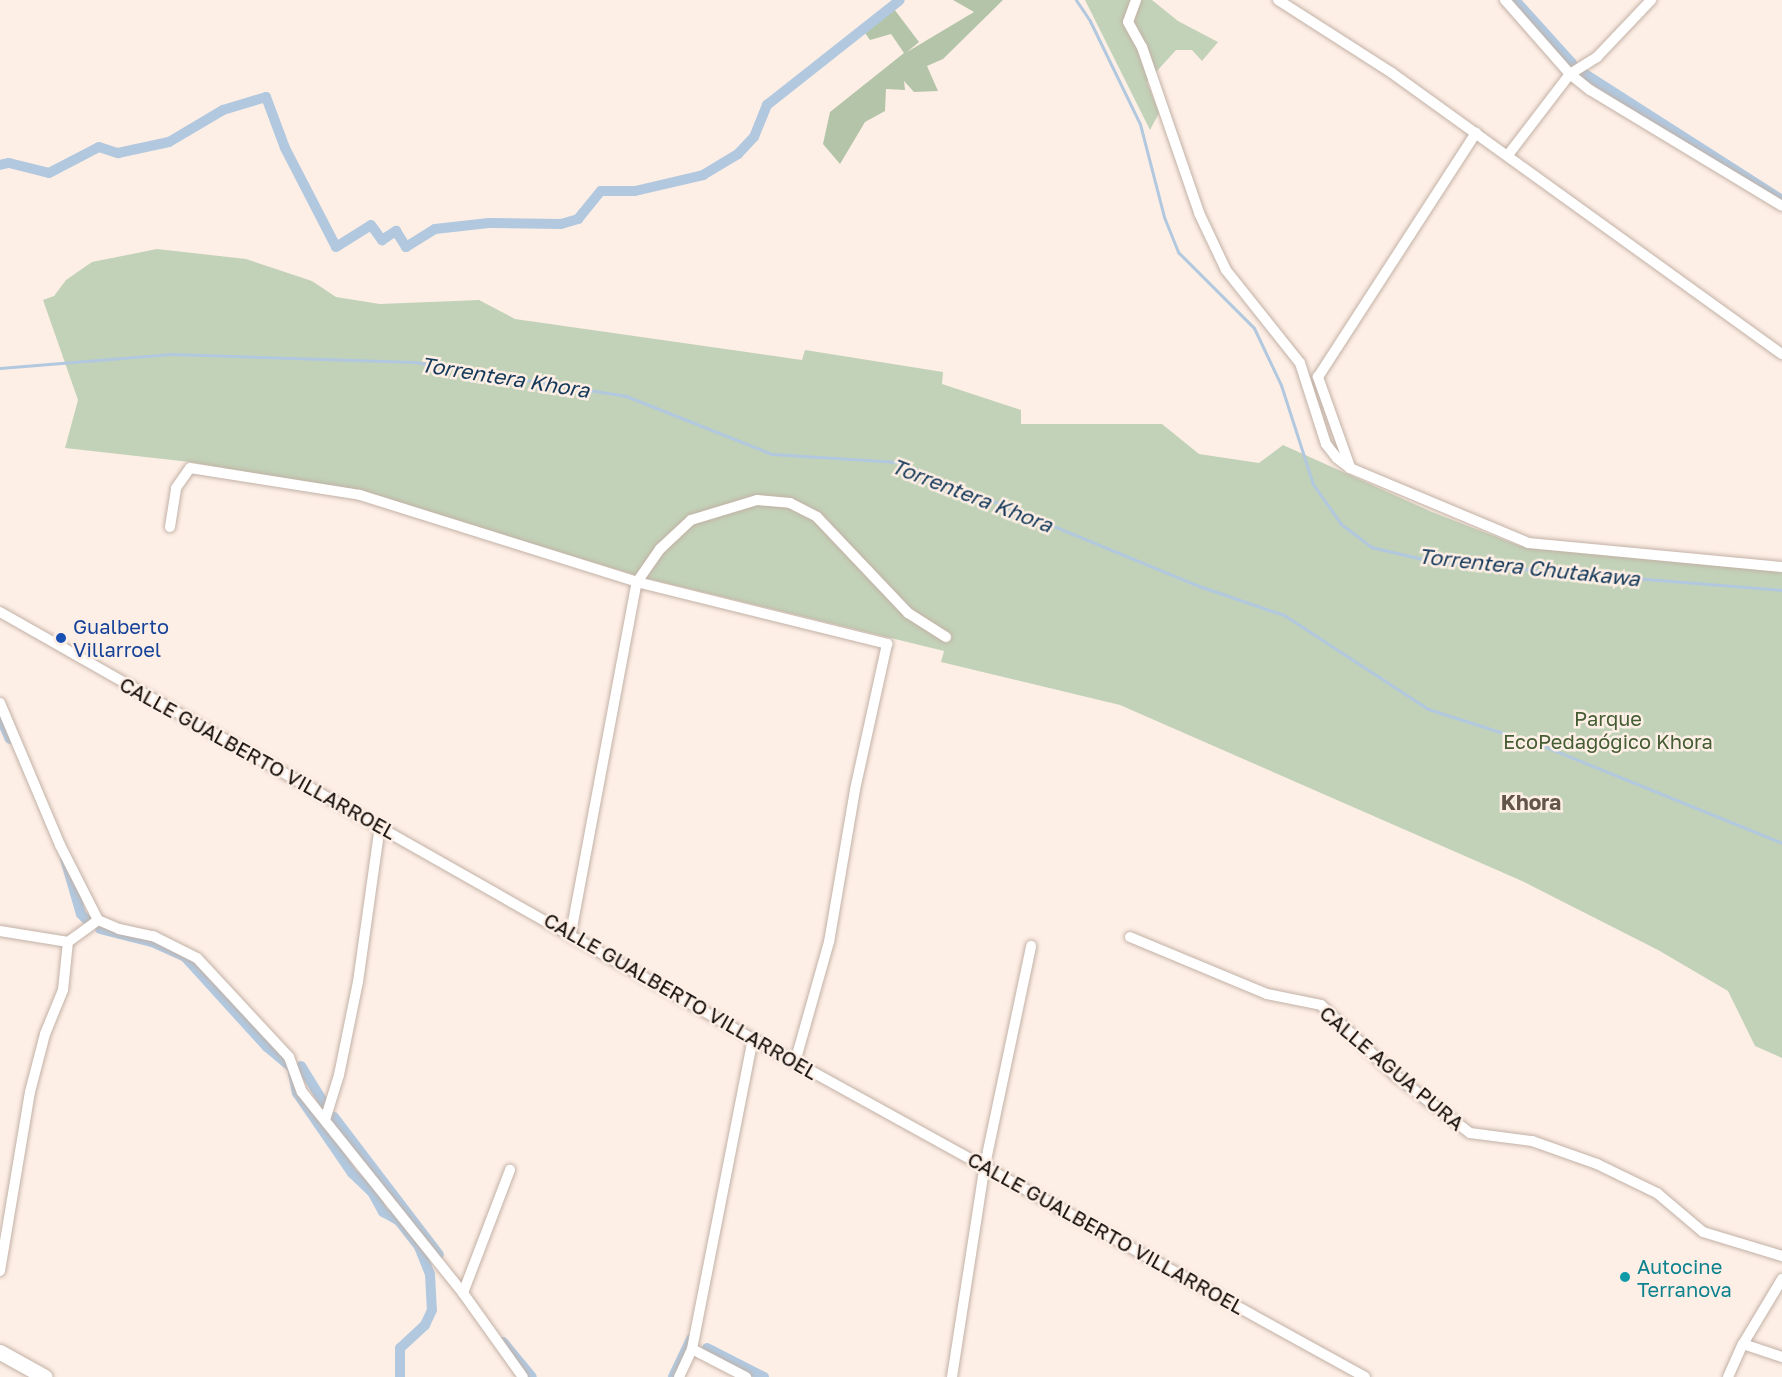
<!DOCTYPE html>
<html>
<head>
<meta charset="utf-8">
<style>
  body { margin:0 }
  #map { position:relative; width:1782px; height:1377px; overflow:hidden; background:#feefe6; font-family:"Golos Text",sans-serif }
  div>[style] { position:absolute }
  .green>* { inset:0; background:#c2d2b8 }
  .forest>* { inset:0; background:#b3c4a9 }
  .stream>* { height:3px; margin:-1.5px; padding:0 1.5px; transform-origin:1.5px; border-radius:1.5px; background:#b1c8df }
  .canal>* { height:10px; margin:-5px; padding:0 5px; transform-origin:5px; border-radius:5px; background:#b1c8df }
  .roads { filter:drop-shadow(0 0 2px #c2b1a6) drop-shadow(0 0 2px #c2b1a6) }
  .minor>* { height:10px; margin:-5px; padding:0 5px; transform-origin:5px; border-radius:5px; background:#fff }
  .secondary>* { height:15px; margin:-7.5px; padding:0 7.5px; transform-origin:7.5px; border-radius:7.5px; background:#fff }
  .dots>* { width:16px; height:16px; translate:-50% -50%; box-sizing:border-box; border:3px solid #feefe6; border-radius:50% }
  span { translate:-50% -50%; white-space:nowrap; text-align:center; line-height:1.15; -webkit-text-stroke:5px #feefe6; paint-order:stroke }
  .transit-label { font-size:20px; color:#164399 }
  .left { translate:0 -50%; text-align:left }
  .park-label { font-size:20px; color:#445d33 }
  .street-label { font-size:20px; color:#110b07 }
  .culture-label { font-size:20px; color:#0d838f }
  .water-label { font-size:21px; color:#133859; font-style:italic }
  .neighbourhood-label { font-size:21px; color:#64554b; font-weight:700 }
</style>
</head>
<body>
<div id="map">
  <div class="green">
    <i style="clip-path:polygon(1085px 0,1152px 0,1178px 21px,1218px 42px,1202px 61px,1192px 50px,1176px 50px,1147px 82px,1159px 113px,1150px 130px)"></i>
    <i style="clip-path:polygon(157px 249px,246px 259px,312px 281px,336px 297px,380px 304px,479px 300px,515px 319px,802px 360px,805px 350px,943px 372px,942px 384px,1021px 410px,1021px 424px,1162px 424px,1199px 454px,1259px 463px,1283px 445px,1432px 512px,1520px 546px,1782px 571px,1782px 1058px,1755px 1046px,1728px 991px,1658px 950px,1522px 881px,1120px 705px,941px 662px,944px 651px,645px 578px,361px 492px,190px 462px,65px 448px,78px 400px,43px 300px,54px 296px,66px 280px,92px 262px)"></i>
  </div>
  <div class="forest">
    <i style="clip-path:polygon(953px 0,1003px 0,943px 59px,927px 66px,938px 91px,914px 92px,904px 81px,905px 90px,886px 89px,885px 111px,865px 122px,840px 164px,823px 144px,830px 112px,904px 53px,891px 34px,870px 40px,865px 33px,894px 9px,919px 42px,907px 52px,974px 12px)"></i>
  </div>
  <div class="stream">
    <i style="left:1076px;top:0;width:25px;rotate:56deg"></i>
    <i style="left:1090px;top:21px;width:114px;rotate:64.1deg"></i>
    <i style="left:1140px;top:124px;width:96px;rotate:75.5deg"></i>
    <i style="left:1164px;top:217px;width:38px;rotate:68deg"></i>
    <i style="left:1178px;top:252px;width:107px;rotate:45deg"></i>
    <i style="left:1254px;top:328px;width:63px;rotate:64.7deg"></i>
    <i style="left:1281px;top:385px;width:104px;rotate:72.1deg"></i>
    <i style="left:1313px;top:484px;width:49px;rotate:55deg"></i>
    <i style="left:1341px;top:524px;width:38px;rotate:37deg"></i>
    <i style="left:1371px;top:547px;width:66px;rotate:13.2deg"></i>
    <i style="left:1435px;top:562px;width:348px;rotate:4.6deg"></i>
    <i style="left:0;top:368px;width:172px;rotate:-4.7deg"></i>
    <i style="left:171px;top:354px;width:243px;rotate:1.9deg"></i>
    <i style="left:414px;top:362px;width:215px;rotate:9.1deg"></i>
    <i style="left:626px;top:396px;width:157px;rotate:21.7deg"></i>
    <i style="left:772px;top:454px;width:126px;rotate:3.6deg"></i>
    <i style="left:898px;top:462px;width:329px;rotate:22.4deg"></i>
    <i style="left:1202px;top:587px;width:87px;rotate:18.9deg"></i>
    <i style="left:1284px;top:615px;width:172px;rotate:33.1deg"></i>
    <i style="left:1428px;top:709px;width:119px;rotate:17.7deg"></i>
    <i style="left:1541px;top:745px;width:260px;rotate:22.1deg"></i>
  </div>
  <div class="canal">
    <i style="left:1515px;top:0;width:85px;rotate:47.9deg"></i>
    <i style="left:1585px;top:74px;width:234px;rotate:32.6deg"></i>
    <i style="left:0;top:165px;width:9px;rotate:-13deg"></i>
    <i style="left:9px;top:163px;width:41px;rotate:14deg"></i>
    <i style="left:49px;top:173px;width:56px;rotate:-27.5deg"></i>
    <i style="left:99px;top:147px;width:20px;rotate:18deg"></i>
    <i style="left:118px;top:153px;width:52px;rotate:-12.2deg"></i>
    <i style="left:169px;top:142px;width:63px;rotate:-30.7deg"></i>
    <i style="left:223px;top:110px;width:45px;rotate:-16.8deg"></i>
    <i style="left:266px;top:97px;width:54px;rotate:69.6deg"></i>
    <i style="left:285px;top:148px;width:111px;rotate:62.7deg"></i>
    <i style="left:336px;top:247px;width:41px;rotate:-32.2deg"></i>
    <i style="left:371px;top:225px;width:19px;rotate:54deg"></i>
    <i style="left:382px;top:240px;width:17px;rotate:-33deg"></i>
    <i style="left:396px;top:231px;width:19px;rotate:58deg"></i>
    <i style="left:406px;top:247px;width:34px;rotate:-32deg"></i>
    <i style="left:435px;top:229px;width:54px;rotate:-6.3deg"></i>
    <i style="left:489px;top:223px;width:72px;rotate:0.8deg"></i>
    <i style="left:561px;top:224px;width:18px;rotate:-16deg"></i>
    <i style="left:578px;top:219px;width:36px;rotate:-51deg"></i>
    <i style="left:601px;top:191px;width:34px"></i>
    <i style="left:635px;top:191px;width:70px;rotate:-13.2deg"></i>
    <i style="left:703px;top:175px;width:41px;rotate:-31deg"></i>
    <i style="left:738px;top:154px;width:23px;rotate:-47deg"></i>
    <i style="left:754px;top:137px;width:35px;rotate:-68deg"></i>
    <i style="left:767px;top:105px;width:169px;rotate:-38.3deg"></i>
    <i style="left:0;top:717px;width:24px;rotate:66deg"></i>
    <i style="left:65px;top:859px;width:57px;rotate:73.8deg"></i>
    <i style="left:81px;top:914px;width:7px;rotate:45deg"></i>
    <i style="left:100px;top:929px;width:54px;rotate:14deg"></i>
    <i style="left:152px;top:942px;width:36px;rotate:24deg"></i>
    <i style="left:185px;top:957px;width:122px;rotate:47.7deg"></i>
    <i style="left:267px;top:1047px;width:33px;rotate:40deg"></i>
    <i style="left:292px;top:1068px;width:25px;rotate:79deg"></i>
    <i style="left:297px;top:1093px;width:97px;rotate:55.5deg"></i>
    <i style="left:352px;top:1173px;width:28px;rotate:44deg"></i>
    <i style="left:372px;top:1192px;width:23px;rotate:61deg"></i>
    <i style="left:383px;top:1212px;width:18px;rotate:29deg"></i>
    <i style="left:399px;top:1221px;width:33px;rotate:52deg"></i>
    <i style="left:419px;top:1247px;width:29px;rotate:68deg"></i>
    <i style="left:430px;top:1274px;width:36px;rotate:87deg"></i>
    <i style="left:432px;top:1310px;width:17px;rotate:115deg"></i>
    <i style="left:425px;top:1325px;width:34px;rotate:137deg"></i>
    <i style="left:400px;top:1348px;width:29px;rotate:90deg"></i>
    <i style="left:301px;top:1066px;width:49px;rotate:58.2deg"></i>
    <i style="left:334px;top:1117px;width:173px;rotate:52.7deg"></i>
    <i style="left:503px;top:1342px;width:45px;rotate:50.4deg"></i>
    <i style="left:707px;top:1348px;width:64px;rotate:27deg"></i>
    <i style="left:673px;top:1377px;width:42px;rotate:-64.7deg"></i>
  </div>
  <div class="roads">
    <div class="minor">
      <i style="left:1136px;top:0;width:23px;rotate:110deg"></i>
      <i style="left:1128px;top:22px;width:29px;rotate:61deg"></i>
      <i style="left:1142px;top:47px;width:176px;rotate:71deg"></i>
      <i style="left:1199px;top:213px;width:63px;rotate:64.7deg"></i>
      <i style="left:1226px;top:270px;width:119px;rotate:51.5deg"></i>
      <i style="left:1300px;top:363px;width:85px;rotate:72.2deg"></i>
      <i style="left:1326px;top:444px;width:18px;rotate:52deg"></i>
      <i style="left:1337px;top:458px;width:16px;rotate:38deg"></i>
      <i style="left:1350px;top:468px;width:193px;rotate:22.8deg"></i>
      <i style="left:1528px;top:543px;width:255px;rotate:5.4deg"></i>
      <i style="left:1278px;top:0;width:135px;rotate:32.6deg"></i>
      <i style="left:1392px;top:73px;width:481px;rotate:35.8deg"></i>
      <i style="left:1505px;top:0;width:98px;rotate:48.7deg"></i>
      <i style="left:1570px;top:74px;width:26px;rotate:39deg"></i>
      <i style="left:1590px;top:90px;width:224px;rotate:31.1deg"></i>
      <i style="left:1508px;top:155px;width:102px;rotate:-52.6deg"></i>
      <i style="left:1570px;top:74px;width:32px;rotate:-32deg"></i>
      <i style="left:1597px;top:57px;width:79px;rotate:-46.5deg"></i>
      <i style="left:1350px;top:467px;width:96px;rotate:-109.6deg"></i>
      <i style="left:1318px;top:377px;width:291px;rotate:-57.1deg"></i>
      <i style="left:170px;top:527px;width:39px;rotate:-81deg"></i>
      <i style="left:176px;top:488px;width:24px;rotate:-55deg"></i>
      <i style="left:190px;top:468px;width:172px;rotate:9deg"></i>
      <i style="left:360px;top:495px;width:290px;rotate:17.4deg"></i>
      <i style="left:637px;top:582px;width:258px;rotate:13.9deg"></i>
      <i style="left:887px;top:644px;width:149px;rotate:102.4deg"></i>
      <i style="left:855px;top:790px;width:154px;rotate:99.7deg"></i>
      <i style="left:829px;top:942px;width:125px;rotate:105.8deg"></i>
      <i style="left:0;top:612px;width:866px;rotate:29.56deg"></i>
      <i style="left:753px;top:1039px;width:699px;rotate:28.91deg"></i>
      <i style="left:0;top:703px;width:154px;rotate:67.1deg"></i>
      <i style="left:60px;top:845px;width:84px;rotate:63.1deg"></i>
      <i style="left:98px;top:920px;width:23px;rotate:23deg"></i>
      <i style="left:119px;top:929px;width:35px;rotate:12deg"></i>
      <i style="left:153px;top:936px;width:49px;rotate:26.6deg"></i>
      <i style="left:197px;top:958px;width:135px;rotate:47.1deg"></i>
      <i style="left:289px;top:1057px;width:37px;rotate:70deg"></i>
      <i style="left:302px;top:1092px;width:258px;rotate:51.3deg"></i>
      <i style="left:463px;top:1293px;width:103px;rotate:54.5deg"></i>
      <i style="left:0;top:931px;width:69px;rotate:9.2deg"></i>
      <i style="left:68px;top:942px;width:37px;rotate:-36deg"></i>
      <i style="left:571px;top:933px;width:357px;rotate:-79.4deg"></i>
      <i style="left:637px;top:582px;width:40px;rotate:-55.1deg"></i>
      <i style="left:660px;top:549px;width:42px;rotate:-43.1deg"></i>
      <i style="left:691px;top:520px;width:69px;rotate:-16.9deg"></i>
      <i style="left:757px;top:500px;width:33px;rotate:5deg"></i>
      <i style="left:790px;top:503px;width:30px;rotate:27deg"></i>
      <i style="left:817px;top:517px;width:132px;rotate:46.5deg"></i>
      <i style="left:908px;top:613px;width:45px;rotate:32.3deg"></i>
      <i style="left:1130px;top:937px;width:148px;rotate:22.6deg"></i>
      <i style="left:1267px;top:994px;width:55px;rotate:11.5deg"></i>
      <i style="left:1321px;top:1005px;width:105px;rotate:43.5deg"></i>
      <i style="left:1397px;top:1077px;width:92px;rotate:37.5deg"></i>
      <i style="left:1470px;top:1133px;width:63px;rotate:7.4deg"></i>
      <i style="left:1532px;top:1141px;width:69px;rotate:19.5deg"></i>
      <i style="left:1597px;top:1164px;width:67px;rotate:25.8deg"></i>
      <i style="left:1657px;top:1193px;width:60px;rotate:40.3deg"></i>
      <i style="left:1703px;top:1232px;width:83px;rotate:16.9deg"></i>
      <i style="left:325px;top:1120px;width:47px;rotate:-72.7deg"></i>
      <i style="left:339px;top:1075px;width:95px;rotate:-78.5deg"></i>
      <i style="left:358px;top:982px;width:158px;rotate:-82deg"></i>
      <i style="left:0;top:1271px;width:181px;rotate:-80.5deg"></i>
      <i style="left:30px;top:1092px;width:60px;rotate:-75.5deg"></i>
      <i style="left:45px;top:1034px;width:48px;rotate:-67.8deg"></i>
      <i style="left:63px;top:990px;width:48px;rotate:-84.1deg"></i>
      <i style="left:463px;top:1293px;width:132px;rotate:-69.1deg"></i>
      <i style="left:1743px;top:1344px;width:41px;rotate:18.4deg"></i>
      <i style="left:692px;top:1349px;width:61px;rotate:27.4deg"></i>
      <i style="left:679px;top:1377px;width:31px;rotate:-65deg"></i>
      <i style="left:692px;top:1349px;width:316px;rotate:-78.9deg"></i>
      <i style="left:952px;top:1377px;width:215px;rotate:-81.2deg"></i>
      <i style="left:985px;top:1165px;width:224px;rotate:-78.1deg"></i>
      <i style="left:1728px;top:1377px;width:36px;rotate:-66deg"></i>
      <i style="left:1743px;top:1344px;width:76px;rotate:-59deg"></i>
    </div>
    <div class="secondary">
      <i style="left:0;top:1352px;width:51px;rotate:29.1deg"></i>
    </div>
  </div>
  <div class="dots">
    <i style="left:61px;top:638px;background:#1a4fb4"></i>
    <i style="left:1625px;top:1277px;background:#0f9aa8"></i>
  </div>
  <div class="transit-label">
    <span class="left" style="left:73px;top:638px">Gualberto<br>Villarroel</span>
  </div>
  <div class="park-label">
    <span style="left:1608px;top:730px">Parque<br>EcoPedagógico Khora</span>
  </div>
  <div class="street-label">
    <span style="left:258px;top:758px;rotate:29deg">CALLE GUALBERTO VILLARROEL</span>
    <span style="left:681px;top:996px;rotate:30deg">CALLE GUALBERTO VILLARROEL</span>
    <span style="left:1392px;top:1068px;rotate:40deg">CALLE AGUA PURA</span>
    <span style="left:1106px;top:1233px;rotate:29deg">CALLE GUALBERTO VILLARROEL</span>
  </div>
  <div class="culture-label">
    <span class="left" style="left:1637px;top:1278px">Autocine<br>Terranova</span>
  </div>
  <div class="water-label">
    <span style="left:505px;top:377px;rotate:9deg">Torrentera Khora</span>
    <span style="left:972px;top:495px;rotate:21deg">Torrentera Khora</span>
    <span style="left:1529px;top:567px;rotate:6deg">Torrentera Chutakawa</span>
  </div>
  <div class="neighbourhood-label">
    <span style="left:1531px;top:802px">Khora</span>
  </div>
</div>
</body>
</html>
